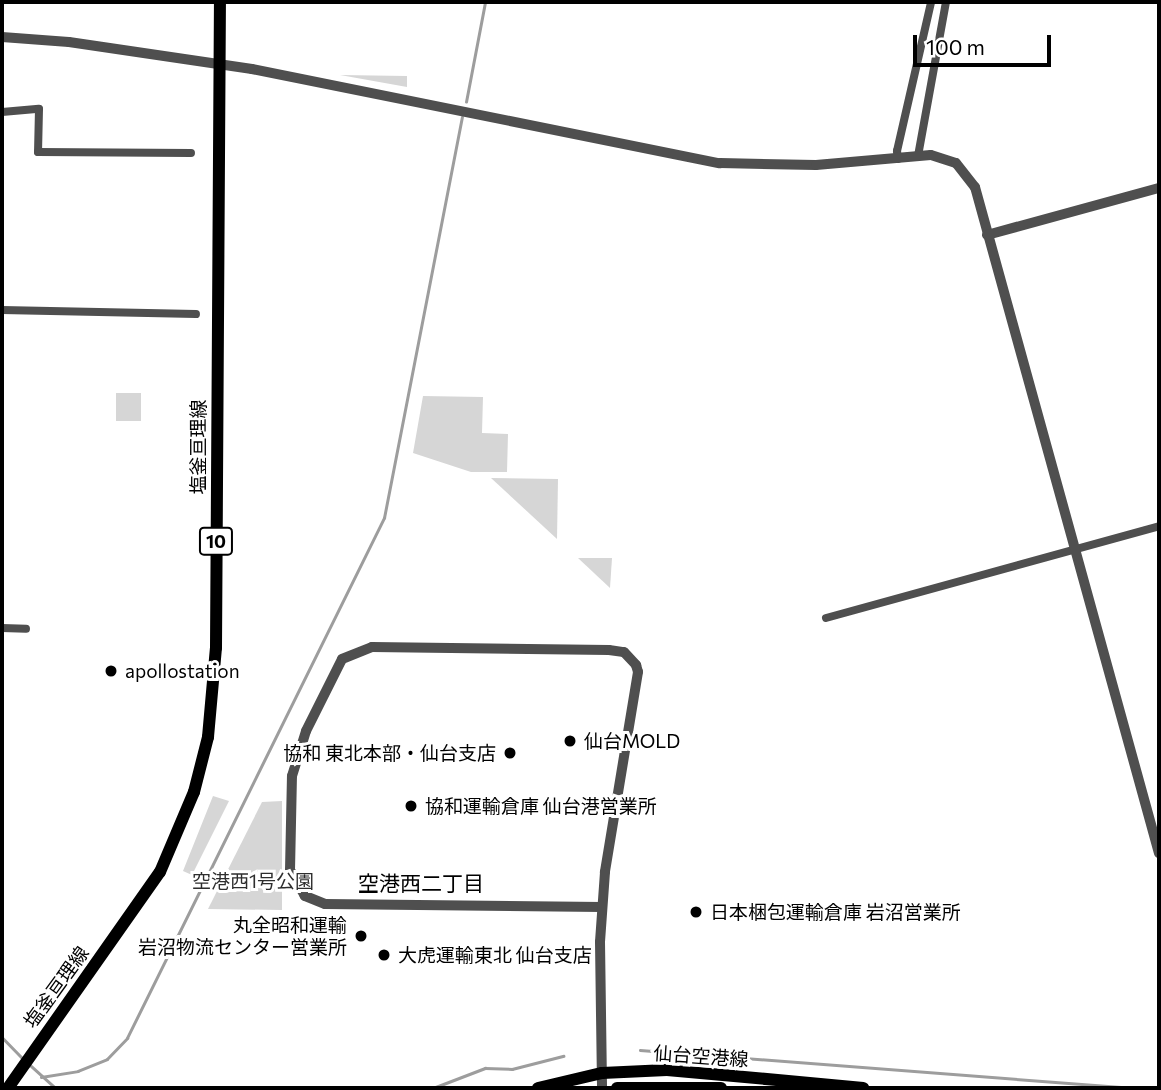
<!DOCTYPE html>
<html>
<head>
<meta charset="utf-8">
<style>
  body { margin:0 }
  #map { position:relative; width:1161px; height:1090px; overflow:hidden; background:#fff; font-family:Commissioner,"Noto Sans JP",sans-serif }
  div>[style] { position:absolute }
  .green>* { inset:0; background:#d6d6d6; transform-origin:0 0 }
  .stream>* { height:2.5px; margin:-1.25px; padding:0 1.25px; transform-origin:1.25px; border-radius:1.25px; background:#9d9d9d }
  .minor>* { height:8px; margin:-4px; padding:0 4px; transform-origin:4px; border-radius:4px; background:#4f4f4f }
  .tertiary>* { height:10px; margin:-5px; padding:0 5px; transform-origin:5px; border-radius:5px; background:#4f4f4f }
  .primary>* { height:12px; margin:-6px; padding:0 6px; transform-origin:6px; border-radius:6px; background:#000 }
  .dots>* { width:19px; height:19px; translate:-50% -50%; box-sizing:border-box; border:4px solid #fff; border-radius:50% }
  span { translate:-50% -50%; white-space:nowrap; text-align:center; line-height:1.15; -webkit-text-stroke:6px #fff; paint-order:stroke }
  .shield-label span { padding:2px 5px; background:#fff; border:2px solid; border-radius:5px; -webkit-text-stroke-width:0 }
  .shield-label { font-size:18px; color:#000; font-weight:700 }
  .street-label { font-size:19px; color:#000 }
  .poi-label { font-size:19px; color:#000 }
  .left { translate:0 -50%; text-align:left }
  .right { translate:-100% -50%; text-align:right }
  .park-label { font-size:19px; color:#2d2d2d }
  .neighbourhood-label { font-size:21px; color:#000 }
  .frame { position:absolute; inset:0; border:4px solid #000; pointer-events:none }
  .scale { position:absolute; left:913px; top:35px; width:138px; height:32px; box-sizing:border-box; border:4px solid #000; border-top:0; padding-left:9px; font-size:21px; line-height:24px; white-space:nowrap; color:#000; -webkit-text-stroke:5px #fff; paint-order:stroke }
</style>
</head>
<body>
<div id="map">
  <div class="green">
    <i style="clip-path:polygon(340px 75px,407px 76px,407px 87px)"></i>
    <i style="left:116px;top:393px;width:25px;height:28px"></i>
    <i style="clip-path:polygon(423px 396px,483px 397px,482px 433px,508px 434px,507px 472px,471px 472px,413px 453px)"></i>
    <i style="clip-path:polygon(491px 478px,558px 479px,557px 539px)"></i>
    <i style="clip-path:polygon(578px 558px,612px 558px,610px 588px)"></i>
    <i style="clip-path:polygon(213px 796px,229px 801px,192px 875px,183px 871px)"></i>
    <i style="clip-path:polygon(282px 801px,282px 910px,208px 909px,262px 802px)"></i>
  </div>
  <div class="stream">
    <i style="left:466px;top:102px;width:102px;rotate:-79.2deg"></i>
    <i style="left:2px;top:1037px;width:32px;rotate:46deg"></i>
    <i style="left:640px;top:1050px;width:492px;rotate:4.4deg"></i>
    <i style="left:29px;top:1064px;width:36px;rotate:42deg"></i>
    <i style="left:41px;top:1077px;width:37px;rotate:-9deg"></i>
    <i style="left:78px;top:1071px;width:31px;rotate:-22deg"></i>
    <i style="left:107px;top:1059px;width:29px;rotate:-46deg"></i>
    <i style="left:127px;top:1038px;width:580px;rotate:-63.7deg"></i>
    <i style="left:384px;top:518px;width:408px;rotate:-79deg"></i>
    <i style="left:433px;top:1088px;width:56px;rotate:-21deg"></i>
    <i style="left:485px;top:1068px;width:27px;rotate:2deg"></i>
    <i style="left:512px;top:1069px;width:53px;rotate:-14.3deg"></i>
  </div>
  <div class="minor">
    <i style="left:2px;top:112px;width:37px;rotate:-5deg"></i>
    <i style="left:39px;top:109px;width:43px;rotate:91.3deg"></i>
    <i style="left:38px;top:152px;width:153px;rotate:0.4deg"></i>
    <i style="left:918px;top:156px;width:157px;rotate:-79.7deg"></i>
    <i style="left:898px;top:159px;width:8px;rotate:-97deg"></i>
    <i style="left:897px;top:151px;width:153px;rotate:-77.1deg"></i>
    <i style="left:2px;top:310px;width:194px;rotate:1.2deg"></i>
    <i style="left:826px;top:618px;width:345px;rotate:-15.4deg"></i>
    <i style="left:2px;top:628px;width:24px;rotate:2deg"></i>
  </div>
  <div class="tertiary">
    <i style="left:2px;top:37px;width:67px;rotate:4.3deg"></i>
    <i style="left:69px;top:42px;width:185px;rotate:8.4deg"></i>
    <i style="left:252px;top:69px;width:477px;rotate:11.4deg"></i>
    <i style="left:720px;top:163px;width:96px;rotate:1.2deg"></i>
    <i style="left:816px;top:165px;width:115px;rotate:-5deg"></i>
    <i style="left:931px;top:155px;width:26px;rotate:18deg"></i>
    <i style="left:956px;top:163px;width:31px;rotate:52deg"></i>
    <i style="left:975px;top:187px;width:691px;rotate:74.56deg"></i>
    <i style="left:987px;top:235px;width:178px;rotate:-15.3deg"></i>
    <i style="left:602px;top:907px;width:277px;rotate:-179.4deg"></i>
    <i style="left:325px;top:904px;width:22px;rotate:-158deg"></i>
    <i style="left:305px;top:896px;width:30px;rotate:-120deg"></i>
    <i style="left:290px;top:870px;width:94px;rotate:-88.8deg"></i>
    <i style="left:292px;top:776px;width:47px;rotate:-72.7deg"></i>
    <i style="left:306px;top:731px;width:80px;rotate:-63.4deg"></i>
    <i style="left:342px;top:659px;width:32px;rotate:-22deg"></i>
    <i style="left:372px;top:647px;width:237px;rotate:0.7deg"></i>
    <i style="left:609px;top:650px;width:15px;rotate:8deg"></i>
    <i style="left:624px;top:652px;width:18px;rotate:47deg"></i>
    <i style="left:636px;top:665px;width:7px;rotate:74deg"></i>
    <i style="left:638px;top:672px;width:203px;rotate:99.4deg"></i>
    <i style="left:605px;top:872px;width:70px;rotate:94.1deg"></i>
    <i style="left:600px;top:942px;width:146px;rotate:89.2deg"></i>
  </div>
  <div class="primary">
    <i style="left:8px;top:1088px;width:264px;rotate:-54.9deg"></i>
    <i style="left:160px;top:872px;width:87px;rotate:-67deg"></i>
    <i style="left:194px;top:792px;width:57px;rotate:-75.7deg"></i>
    <i style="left:208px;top:737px;width:89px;rotate:-84.9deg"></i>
    <i style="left:216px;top:648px;width:646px;rotate:-89.65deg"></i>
    <i style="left:538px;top:1088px;width:66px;rotate:-13.2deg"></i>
    <i style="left:602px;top:1073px;width:65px;rotate:-2.6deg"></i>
    <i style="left:667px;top:1070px;width:197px;rotate:5.2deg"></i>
    <i style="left:617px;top:1088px;width:104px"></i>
  </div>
  <div class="dots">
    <i style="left:111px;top:671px;background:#000"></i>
    <i style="left:570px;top:741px;background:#000"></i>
    <i style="left:510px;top:753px;background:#000"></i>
    <i style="left:411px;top:806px;background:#000"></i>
    <i style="left:696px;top:912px;background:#000"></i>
    <i style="left:361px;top:936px;background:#000"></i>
    <i style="left:384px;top:955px;background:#000"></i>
  </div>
  <div class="shield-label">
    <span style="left:216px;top:541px">10</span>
  </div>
  <div class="street-label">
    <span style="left:198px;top:447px;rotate:-90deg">塩釜亘理線</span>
    <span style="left:56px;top:987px;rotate:-54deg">塩釜亘理線</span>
    <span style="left:701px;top:1056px;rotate:4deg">仙台空港線</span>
  </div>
  <div class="poi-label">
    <span class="left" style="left:125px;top:671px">apollostation</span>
    <span class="left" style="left:584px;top:741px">仙台MOLD</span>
    <span class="right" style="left:496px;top:753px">協和 東北本部・仙台支店</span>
    <span class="left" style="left:425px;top:806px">協和運輸倉庫 仙台港営業所</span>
    <span class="left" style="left:710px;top:912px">日本梱包運輸倉庫 岩沼営業所</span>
    <span class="right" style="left:347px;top:936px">丸全昭和運輸<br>岩沼物流センター営業所</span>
    <span class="left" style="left:398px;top:955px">大虎運輸東北 仙台支店</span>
  </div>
  <div class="park-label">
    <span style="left:253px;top:881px">空港西1号公園</span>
  </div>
  <div class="neighbourhood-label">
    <span style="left:421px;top:883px">空港西二丁目</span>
  </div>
  <div class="frame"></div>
  <div class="scale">100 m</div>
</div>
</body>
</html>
